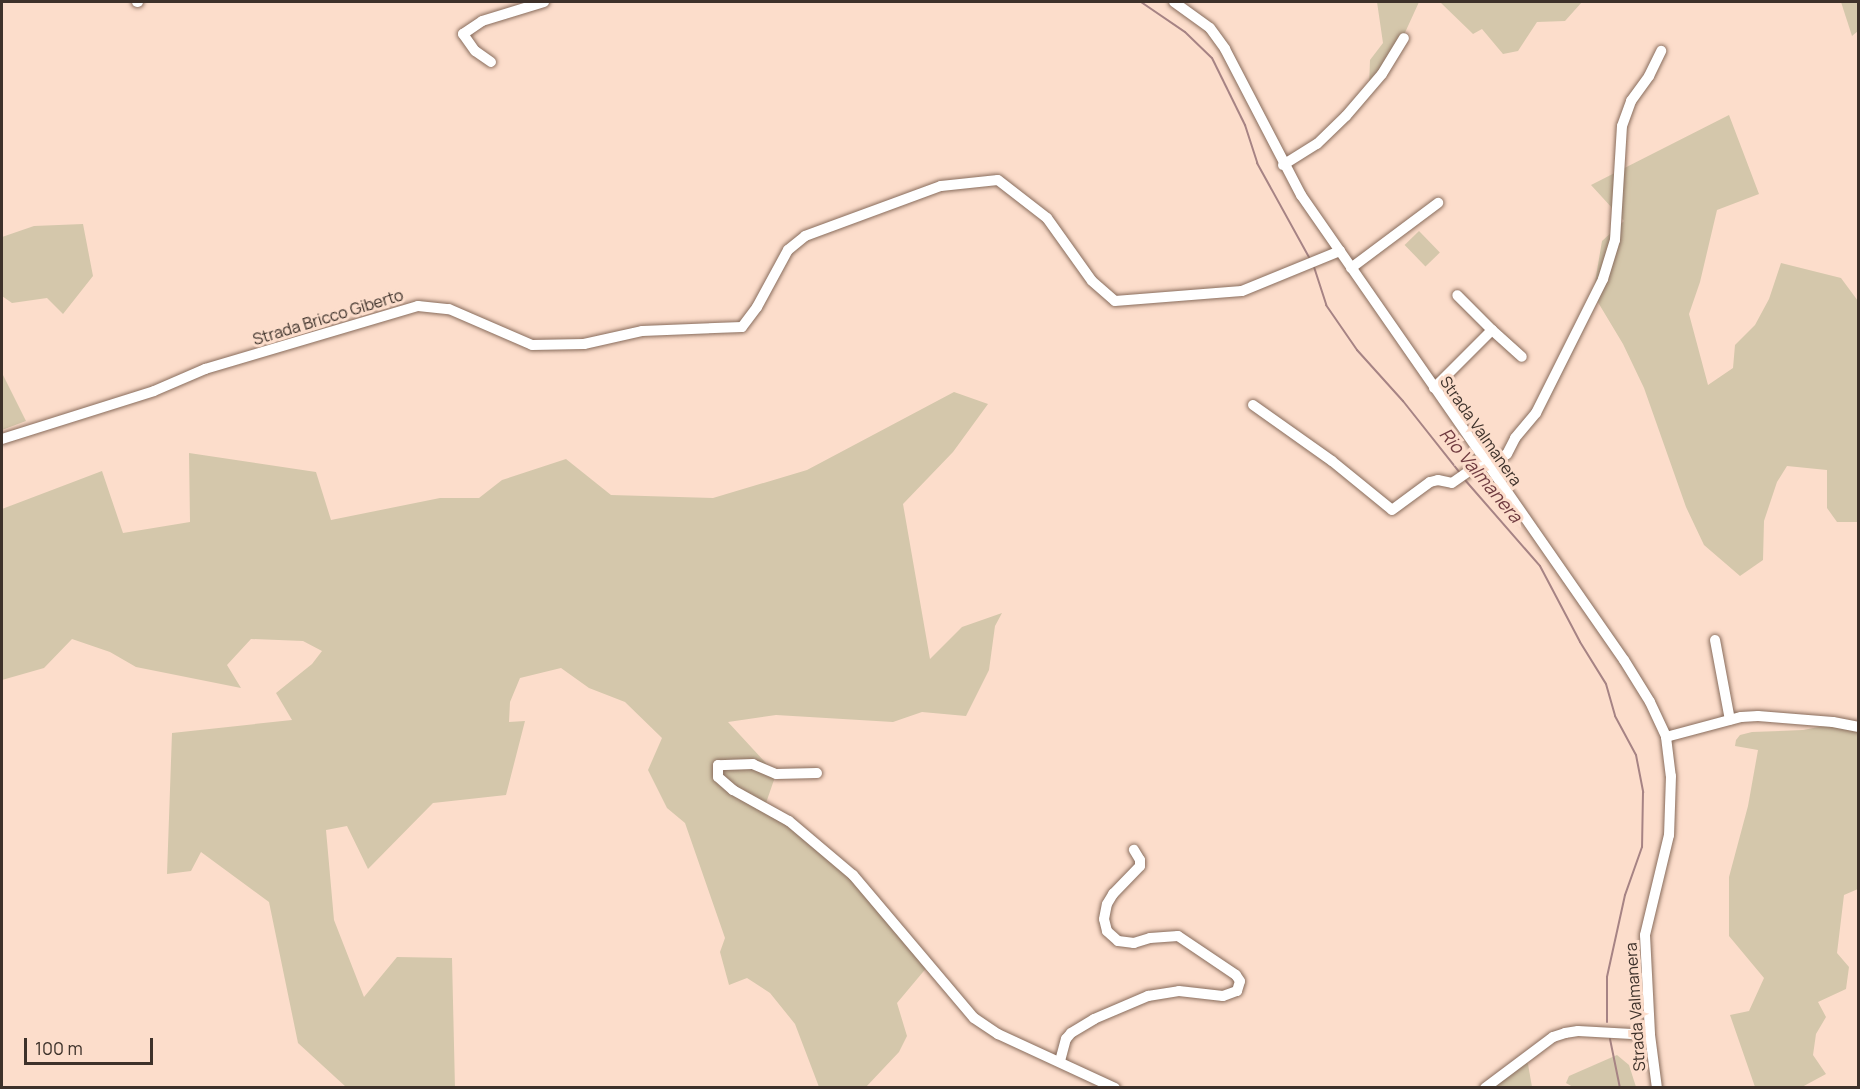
<!DOCTYPE html>
<html>
<head>
<meta charset="utf-8">
<style>
  body { margin:0 }
  #map { position:relative; width:1860px; height:1089px; overflow:hidden; background:#fcddcb; font-family:Manrope,sans-serif }
  div>[style] { position:absolute }
  .green>* { inset:0; background:#d4c7ab; transform-origin:0 0 }
  .stream>* { height:2px; margin:-1px; padding:0 1px; transform-origin:1px; border-radius:1px; background:#a68384 }
  .roads { filter:drop-shadow(0 0 2px #886c5c) drop-shadow(0 0 2px #886c5c) }
  .minor>* { height:10px; margin:-5px; padding:0 5px; transform-origin:5px; border-radius:5px; background:#fff }
  span { translate:-50% -50%; white-space:nowrap; text-align:center; line-height:1.15; -webkit-text-stroke:6px #fcddcb; paint-order:stroke }
  .street-label { font-size:16px; color:#3d312a }
  .water-label { font-size:18px; color:#703b40; font-style:italic }
  .frame { position:absolute; inset:0; border:3px solid #3d312a; pointer-events:none }
  .scale { position:absolute; left:24px; top:1038px; width:129px; height:27px; box-sizing:border-box; border:3px solid #3d312a; border-top:0; padding-left:8px; font-size:18px; line-height:21px; white-space:nowrap; color:#3d312a; -webkit-text-stroke:4px #fcddcb; paint-order:stroke }
</style>
</head>
<body>
<div id="map">
  <div class="green">
    <i style="clip-path:polygon(1377px 2px,1419px 2px,1403px 37px,1369px 88px,1370px 60px,1383px 43px)"></i>
    <i style="clip-path:polygon(1440px 2px,1582px 2px,1565px 21px,1537px 22px,1518px 51px,1503px 54px,1482px 29px,1473px 34px)"></i>
    <i style="clip-path:polygon(1841px 2px,1858px 2px,1858px 31px,1852px 36px)"></i>
    <i style="clip-path:polygon(1729px 115px,1759px 194px,1717px 210px,1700px 282px,1689px 314px,1708px 385px,1733px 368px,1735px 345px,1755px 325px,1769px 299px,1781px 263px,1841px 278px,1858px 301px,1858px 522px,1837px 522px,1827px 508px,1827px 470px,1787px 466px,1777px 482px,1764px 521px,1763px 560px,1740px 576px,1704px 545px,1686px 507px,1644px 388px,1623px 344px,1593px 294px,1602px 241px,1624px 221px,1591px 185px)"></i>
    <i style="clip-path:polygon(83px 224px,93px 276px,63px 314px,47px 298px,12px 303px,2px 296px,2px 237px,34px 226px)"></i>
    <i style="left:1419px;top:231px;width:30px;height:20px;rotate:46deg"></i>
    <i style="clip-path:polygon(2px 373px,26px 421px,2px 430px)"></i>
    <i style="clip-path:polygon(954px 392px,988px 404px,953px 452px,903px 504px,930px 659px,962px 627px,1002px 613px,995px 626px,989px 670px,966px 716px,922px 712px,893px 722px,776px 715px,728px 722px,776px 774px,765px 806px,828px 853px,928px 966px,897px 1003px,907px 1036px,899px 1052px,866px 1087px,819px 1087px,795px 1024px,770px 993px,747px 978px,729px 985px,720px 952px,725px 938px,685px 823px,667px 808px,648px 770px,662px 738px,625px 702px,589px 688px,561px 668px,520px 678px,510px 702px,509px 722px,525px 721px,506px 795px,433px 803px,368px 869px,347px 826px,326px 830px,334px 920px,364px 997px,397px 957px,452px 958px,455px 1088px,346px 1087px,298px 1043px,269px 902px,201px 852px,191px 871px,167px 874px,172px 733px,292px 720px,276px 693px,312px 664px,322px 651px,303px 641px,251px 639px,227px 665px,241px 688px,136px 667px,110px 652px,72px 639px,44px 668px,2px 680px,2px 509px,102px 471px,123px 533px,190px 522px,189px 453px,316px 472px,331px 520px,440px 498px,479px 498px,502px 480px,566px 459px,611px 495px,713px 498px,807px 470px)"></i>
    <i style="clip-path:polygon(1829px 725px,1858px 731px,1858px 889px,1844px 895px,1837px 953px,1849px 967px,1846px 989px,1818px 1002px,1826px 1017px,1816px 1034px,1813px 1055px,1826px 1074px,1802px 1087px,1755px 1087px,1730px 1015px,1749px 1011px,1764px 978px,1729px 936px,1729px 877px,1748px 806px,1758px 750px,1735px 746px,1736px 740px,1740px 735px,1752px 732px,1803px 730px)"></i>
    <i style="clip-path:polygon(1617px 1055px,1629px 1065px,1636px 1087px,1573px 1087px,1566px 1083px,1569px 1076px)"></i>
    <i style="clip-path:polygon(1523px 1059px,1528px 1064px,1532px 1087px,1485px 1088px)"></i>
  </div>
  <div class="stream">
    <i style="left:1141px;top:2px;width:53px;rotate:34.3deg"></i>
    <i style="left:1185px;top:32px;width:37px;rotate:44deg"></i>
    <i style="left:1212px;top:58px;width:75px;rotate:63.8deg"></i>
    <i style="left:1245px;top:125px;width:40px;rotate:72deg"></i>
    <i style="left:1257px;top:163px;width:110px;rotate:61.1deg"></i>
    <i style="left:1314px;top:267px;width:40px;rotate:72deg"></i>
    <i style="left:1326px;top:305px;width:55px;rotate:55.4deg"></i>
    <i style="left:1357px;top:350px;width:69px;rotate:48deg"></i>
    <i style="left:1403px;top:401px;width:92px;rotate:51.6deg"></i>
    <i style="left:1465px;top:480px;width:114px;rotate:48.9deg"></i>
    <i style="left:1540px;top:566px;width:86px;rotate:62.2deg"></i>
    <i style="left:1580px;top:642px;width:49px;rotate:58.2deg"></i>
    <i style="left:1606px;top:684px;width:33px;rotate:74deg"></i>
    <i style="left:1615px;top:716px;width:44px;rotate:61.7deg"></i>
    <i style="left:1636px;top:755px;width:38px;rotate:79deg"></i>
    <i style="left:1643px;top:792px;width:55px;rotate:91deg"></i>
    <i style="left:1642px;top:847px;width:51px;rotate:109.5deg"></i>
    <i style="left:1625px;top:895px;width:84px;rotate:102.4deg"></i>
    <i style="left:1607px;top:977px;width:45px;rotate:90deg"></i>
    <i style="left:1610px;top:1039px;width:50px;rotate:78.5deg"></i>
  </div>
  <div class="roads">
    <div class="minor">
      <i style="left:137px;top:2px;width:1px"></i>
      <i style="left:1174px;top:2px;width:44px;rotate:35.8deg"></i>
      <i style="left:1210px;top:28px;width:26px;rotate:54deg"></i>
      <i style="left:1225px;top:49px;width:165px;rotate:62.5deg"></i>
      <i style="left:1301px;top:195px;width:566px;rotate:55.22deg"></i>
      <i style="left:1624px;top:660px;width:49px;rotate:58.2deg"></i>
      <i style="left:1650px;top:702px;width:38px;rotate:65deg"></i>
      <i style="left:1666px;top:737px;width:39px;rotate:83deg"></i>
      <i style="left:1671px;top:776px;width:59px;rotate:91.9deg"></i>
      <i style="left:1669px;top:835px;width:103px;rotate:103.5deg"></i>
      <i style="left:1645px;top:935px;width:100px;rotate:87.1deg"></i>
      <i style="left:1650px;top:1035px;width:53px;rotate:82.5deg"></i>
      <i style="left:491px;top:62px;width:19px;rotate:-145deg"></i>
      <i style="left:475px;top:51px;width:21px;rotate:-125deg"></i>
      <i style="left:463px;top:34px;width:23px;rotate:-34deg"></i>
      <i style="left:482px;top:21px;width:65px;rotate:-17deg"></i>
      <i style="left:1283px;top:165px;width:40px;rotate:-32deg"></i>
      <i style="left:1317px;top:144px;width:40px;rotate:-44deg"></i>
      <i style="left:1346px;top:116px;width:55px;rotate:-49.4deg"></i>
      <i style="left:1382px;top:74px;width:42px;rotate:-58.6deg"></i>
      <i style="left:1351px;top:268px;width:109px;rotate:-36.8deg"></i>
      <i style="left:1492px;top:330px;width:40px;rotate:42deg"></i>
      <i style="left:1434px;top:388px;width:82px;rotate:-45deg"></i>
      <i style="left:1492px;top:330px;width:49px;rotate:-135deg"></i>
      <i style="left:1253px;top:405px;width:97px;rotate:35.3deg"></i>
      <i style="left:1332px;top:461px;width:77px;rotate:39.2deg"></i>
      <i style="left:1392px;top:510px;width:47px;rotate:-36.4deg"></i>
      <i style="left:1430px;top:482px;width:8px;rotate:-14deg"></i>
      <i style="left:1438px;top:480px;width:14px;rotate:12deg"></i>
      <i style="left:1452px;top:483px;width:39px;rotate:-35deg"></i>
      <i style="left:2px;top:439px;width:159px;rotate:-17.5deg"></i>
      <i style="left:154px;top:391px;width:56px;rotate:-23.3deg"></i>
      <i style="left:205px;top:369px;width:222px;rotate:-16.5deg"></i>
      <i style="left:418px;top:306px;width:31px;rotate:6deg"></i>
      <i style="left:449px;top:309px;width:90px;rotate:23.4deg"></i>
      <i style="left:532px;top:345px;width:52px;rotate:-1.1deg"></i>
      <i style="left:584px;top:344px;width:59px;rotate:-12.6deg"></i>
      <i style="left:642px;top:331px;width:100px;rotate:-2.3deg"></i>
      <i style="left:742px;top:327px;width:25px;rotate:-53deg"></i>
      <i style="left:757px;top:307px;width:65px;rotate:-61.5deg"></i>
      <i style="left:788px;top:250px;width:22px;rotate:-39deg"></i>
      <i style="left:805px;top:236px;width:145px;rotate:-20.2deg"></i>
      <i style="left:941px;top:186px;width:57px;rotate:-6deg"></i>
      <i style="left:998px;top:180px;width:62px;rotate:37.8deg"></i>
      <i style="left:1047px;top:218px;width:77px;rotate:54.5deg"></i>
      <i style="left:1092px;top:281px;width:30px;rotate:41deg"></i>
      <i style="left:1115px;top:301px;width:127px;rotate:-4.5deg"></i>
      <i style="left:1242px;top:291px;width:106px;rotate:-22.2deg"></i>
      <i style="left:1487px;top:466px;width:23px;rotate:-31deg"></i>
      <i style="left:1507px;top:454px;width:18px;rotate:-63deg"></i>
      <i style="left:1515px;top:438px;width:33px;rotate:-50deg"></i>
      <i style="left:1536px;top:413px;width:150px;rotate:-63.4deg"></i>
      <i style="left:1603px;top:279px;width:41px;rotate:-72.9deg"></i>
      <i style="left:1615px;top:240px;width:114px;rotate:-86.5deg"></i>
      <i style="left:1622px;top:126px;width:27px;rotate:-70deg"></i>
      <i style="left:1631px;top:101px;width:31px;rotate:-54deg"></i>
      <i style="left:1649px;top:76px;width:28px;rotate:-64deg"></i>
      <i style="left:1715px;top:640px;width:81px;rotate:79.4deg"></i>
      <i style="left:1666px;top:737px;width:78px;rotate:-14.9deg"></i>
      <i style="left:1741px;top:717px;width:17px;rotate:-3deg"></i>
      <i style="left:1758px;top:716px;width:75px;rotate:4.6deg"></i>
      <i style="left:1833px;top:722px;width:25px;rotate:11deg"></i>
      <i style="left:817px;top:773px;width:41px;rotate:178.6deg"></i>
      <i style="left:776px;top:774px;width:25px;rotate:-157deg"></i>
      <i style="left:753px;top:764px;width:35px;rotate:178deg"></i>
      <i style="left:718px;top:765px;width:12px;rotate:90deg"></i>
      <i style="left:718px;top:777px;width:20px;rotate:41deg"></i>
      <i style="left:733px;top:790px;width:64px;rotate:29deg"></i>
      <i style="left:789px;top:821px;width:84px;rotate:40.2deg"></i>
      <i style="left:853px;top:875px;width:187px;rotate:49.8deg"></i>
      <i style="left:974px;top:1018px;width:29px;rotate:34deg"></i>
      <i style="left:998px;top:1034px;width:129px;rotate:24.8deg"></i>
      <i style="left:1060px;top:1061px;width:23px;rotate:-75deg"></i>
      <i style="left:1066px;top:1039px;width:8px;rotate:-50deg"></i>
      <i style="left:1071px;top:1033px;width:27px;rotate:-31deg"></i>
      <i style="left:1094px;top:1019px;width:59px;rotate:-23.1deg"></i>
      <i style="left:1148px;top:996px;width:31px;rotate:-9deg"></i>
      <i style="left:1179px;top:991px;width:44px;rotate:6.5deg"></i>
      <i style="left:1223px;top:996px;width:15px;rotate:-20deg"></i>
      <i style="left:1237px;top:991px;width:10px;rotate:-73deg"></i>
      <i style="left:1240px;top:981px;width:7px;rotate:-124deg"></i>
      <i style="left:1236px;top:975px;width:70px;rotate:-146.1deg"></i>
      <i style="left:1178px;top:936px;width:28px;rotate:176deg"></i>
      <i style="left:1150px;top:938px;width:17px;rotate:163deg"></i>
      <i style="left:1134px;top:943px;width:16px;rotate:-173deg"></i>
      <i style="left:1118px;top:941px;width:15px;rotate:-138deg"></i>
      <i style="left:1107px;top:931px;width:12px;rotate:-104deg"></i>
      <i style="left:1104px;top:919px;width:15px;rotate:-79deg"></i>
      <i style="left:1107px;top:904px;width:12px;rotate:-59deg"></i>
      <i style="left:1113px;top:894px;width:39px;rotate:-46deg"></i>
      <i style="left:1140px;top:866px;width:6px;rotate:-90deg"></i>
      <i style="left:1140px;top:860px;width:12px;rotate:-121deg"></i>
      <i style="left:1485px;top:1088px;width:85px;rotate:-36.9deg"></i>
      <i style="left:1553px;top:1037px;width:13px;rotate:-18deg"></i>
      <i style="left:1565px;top:1033px;width:13px;rotate:-9deg"></i>
      <i style="left:1578px;top:1031px;width:72px;rotate:3.2deg"></i>
    </div>
  </div>
  <div class="street-label">
    <span style="left:328px;top:317px;rotate:-17deg">Strada Bricco Giberto</span>
    <span style="left:1481px;top:431px;rotate:55deg">Strada Valmanera</span>
    <span style="left:1635px;top:1007px;rotate:-94deg">Strada Valmanera</span>
  </div>
  <div class="water-label">
    <span style="left:1481px;top:475px;rotate:50deg">Rio Valmanera</span>
  </div>
  <div class="frame"></div>
  <div class="scale">100 m</div>
</div>
</body>
</html>
